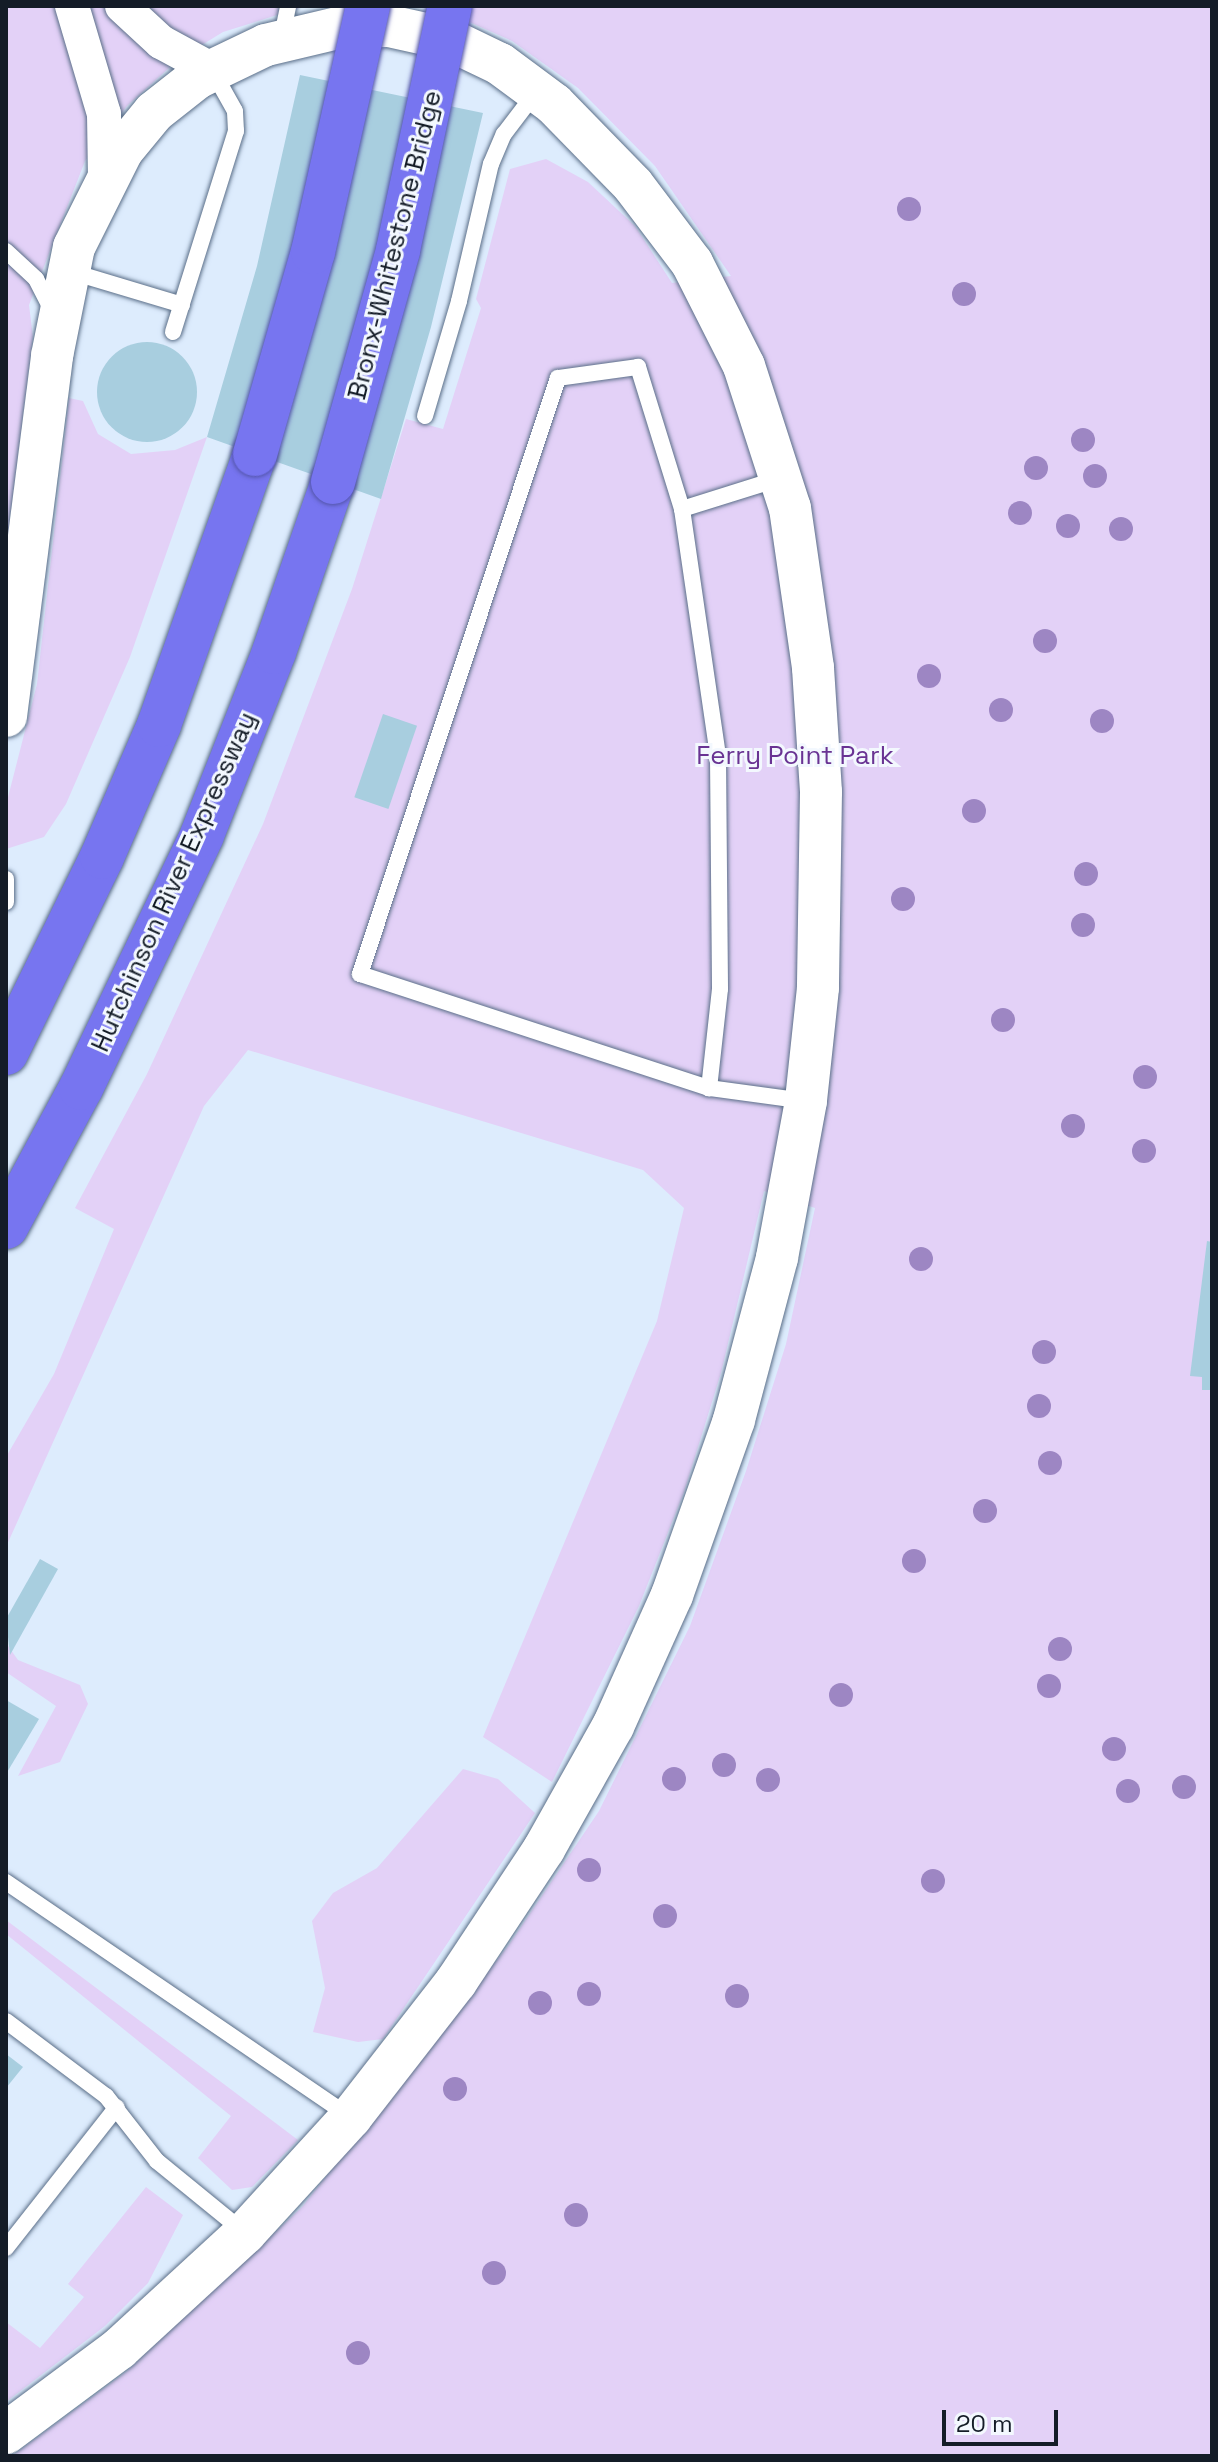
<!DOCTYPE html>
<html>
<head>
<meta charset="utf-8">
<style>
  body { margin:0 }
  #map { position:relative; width:1218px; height:2462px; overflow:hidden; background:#ddecfd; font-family:"Space Grotesk",sans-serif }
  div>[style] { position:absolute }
  .green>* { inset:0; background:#e3d1f7 }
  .building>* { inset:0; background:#a8cedf; transform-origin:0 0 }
  .round { border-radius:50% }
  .roads { filter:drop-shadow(0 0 2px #5a6e88) drop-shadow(0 0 2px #5a6e88) }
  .service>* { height:16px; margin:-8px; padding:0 8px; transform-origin:8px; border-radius:8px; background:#fff }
  .minor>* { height:34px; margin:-17px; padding:0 17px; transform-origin:17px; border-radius:17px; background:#fff }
  .tertiary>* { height:42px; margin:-21px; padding:0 21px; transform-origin:21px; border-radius:21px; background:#fff }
  .motorway>* { height:44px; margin:-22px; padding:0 22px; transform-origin:22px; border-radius:22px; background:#7775f0 }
  .bridges { filter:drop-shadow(0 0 2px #5456aa) drop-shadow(0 0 2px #5456aa) }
  .motorway-bridge>* { height:44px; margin:-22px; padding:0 22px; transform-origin:22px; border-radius:22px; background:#7775f0 }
  .trees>* { width:24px; height:24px; margin:-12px; border-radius:50%; background:#9d86c3 }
  span { translate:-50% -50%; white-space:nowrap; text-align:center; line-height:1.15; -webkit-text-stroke:6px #f3f8fe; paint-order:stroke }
  .street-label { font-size:26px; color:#141c27 }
  .park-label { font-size:26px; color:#693393 }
  .frame { position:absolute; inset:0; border:8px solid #141c27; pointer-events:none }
  .scale { position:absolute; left:942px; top:2410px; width:116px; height:36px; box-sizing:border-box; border:4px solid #141c27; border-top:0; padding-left:10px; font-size:24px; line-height:28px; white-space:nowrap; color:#141c27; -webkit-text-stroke:6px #f3f8fe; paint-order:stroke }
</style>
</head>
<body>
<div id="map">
  <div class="green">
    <i style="clip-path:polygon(6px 6px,306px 6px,223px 32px,179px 59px,127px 106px,85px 161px,29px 305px,33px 337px,6px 549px)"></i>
    <i style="clip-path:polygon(433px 6px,1212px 6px,1212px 2456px,12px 2456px,126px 2372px,302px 2207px,508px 1946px,599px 1811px,690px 1626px,746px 1471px,786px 1344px,815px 1208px,764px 1191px,721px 1373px,684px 1492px,639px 1606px,552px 1782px,483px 1737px,657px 1321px,684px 1208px,643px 1170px,248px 1050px,204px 1106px,6px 1547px,6px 1457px,54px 1374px,114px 1229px,75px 1208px,147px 1074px,263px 824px,352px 589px,406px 419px,443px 429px,481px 308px,476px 299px,510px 169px,546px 159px,588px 182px,635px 226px,672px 283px,731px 276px,655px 166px,578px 88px,512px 41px)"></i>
    <i style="clip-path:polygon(69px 398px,83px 401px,98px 434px,131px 454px,175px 450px,207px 437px,130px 657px,66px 804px,44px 837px,6px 849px,6px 805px,37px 684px)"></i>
    <i style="clip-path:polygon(6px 1643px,18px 1660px,80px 1685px,88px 1704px,60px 1762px,18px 1776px,56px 1706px,6px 1672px)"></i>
    <i style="clip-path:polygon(463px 1769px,498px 1779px,535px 1813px,383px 2039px,358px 2042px,313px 2032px,325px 1988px,312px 1921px,333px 1893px,377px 1868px)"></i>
    <i style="clip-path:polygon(6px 1920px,298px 2140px,252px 2187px,232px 2190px,198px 2158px,231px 2116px,6px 1934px)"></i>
    <i style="clip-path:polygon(146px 2187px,183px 2215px,148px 2283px,105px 2326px,6px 2402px,6px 2322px,40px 2348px,84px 2297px,68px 2284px)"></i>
  </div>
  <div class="building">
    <i style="clip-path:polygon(300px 75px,483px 113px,431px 327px,381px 499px,207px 437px,257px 266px)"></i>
    <i class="round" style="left:97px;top:342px;width:100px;height:100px"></i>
    <i style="left:383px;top:714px;width:36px;height:88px;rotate:19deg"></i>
    <i style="clip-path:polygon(1207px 1241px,1212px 1242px,1212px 1390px,1202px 1390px,1202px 1377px,1190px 1376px)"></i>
    <i style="clip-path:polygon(40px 1559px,58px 1569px,10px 1655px,6px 1619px)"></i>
    <i style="clip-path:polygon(6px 1700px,39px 1719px,6px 1774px)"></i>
    <i style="clip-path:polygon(6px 2054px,23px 2067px,6px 2088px)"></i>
  </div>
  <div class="roads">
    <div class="service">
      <i style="left:281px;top:40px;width:35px;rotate:-78deg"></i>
      <i style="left:6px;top:251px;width:41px;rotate:43deg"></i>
      <i style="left:36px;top:279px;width:37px;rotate:63deg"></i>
      <i style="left:69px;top:271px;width:118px;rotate:16.7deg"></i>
      <i style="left:173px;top:332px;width:211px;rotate:-72.6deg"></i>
      <i style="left:236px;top:131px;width:20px;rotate:-93deg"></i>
      <i style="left:235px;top:111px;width:47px;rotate:-119.3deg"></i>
      <i style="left:425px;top:416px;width:120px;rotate:-73.5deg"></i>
      <i style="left:459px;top:301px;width:141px;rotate:-76.9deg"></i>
      <i style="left:491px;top:164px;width:33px;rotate:-67deg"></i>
      <i style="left:504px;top:134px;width:53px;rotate:-52.7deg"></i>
      <i style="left:781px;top:478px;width:104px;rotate:162.6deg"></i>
      <i style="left:682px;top:509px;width:149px;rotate:-107.2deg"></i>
      <i style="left:638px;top:367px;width:81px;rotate:172.2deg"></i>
      <i style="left:558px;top:378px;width:628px;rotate:108.38deg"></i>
      <i style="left:360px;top:974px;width:367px;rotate:18.1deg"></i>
      <i style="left:709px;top:1088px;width:97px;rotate:7.7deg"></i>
      <i style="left:682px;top:509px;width:251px;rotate:81.7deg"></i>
      <i style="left:718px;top:757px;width:232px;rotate:89.5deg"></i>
      <i style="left:720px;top:989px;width:100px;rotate:96.3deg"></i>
      <i style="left:6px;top:879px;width:23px;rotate:90deg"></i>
      <i style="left:6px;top:1882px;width:417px;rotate:34.3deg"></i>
      <i style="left:6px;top:2021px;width:125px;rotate:36.9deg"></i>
      <i style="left:106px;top:2096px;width:83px;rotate:51.9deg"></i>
      <i style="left:157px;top:2161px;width:112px;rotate:39.2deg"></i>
      <i style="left:6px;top:2248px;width:179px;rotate:-51.8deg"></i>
    </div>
    <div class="minor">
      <i style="left:72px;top:6px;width:113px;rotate:73.5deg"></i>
      <i style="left:104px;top:114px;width:64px;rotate:89.1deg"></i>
      <i style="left:122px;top:6px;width:53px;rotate:42.7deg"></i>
      <i style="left:161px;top:42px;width:57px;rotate:28.4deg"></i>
    </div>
    <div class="tertiary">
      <i style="left:6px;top:716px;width:363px;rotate:-82.7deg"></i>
      <i style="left:52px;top:356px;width:111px;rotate:-78.6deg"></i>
      <i style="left:74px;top:247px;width:107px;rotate:-63.4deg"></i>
      <i style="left:122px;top:151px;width:50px;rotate:-50.6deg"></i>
      <i style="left:154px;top:112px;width:55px;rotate:-38.3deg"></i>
      <i style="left:197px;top:78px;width:76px;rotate:-25.6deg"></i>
      <i style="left:266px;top:45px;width:78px;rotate:-13.3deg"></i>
      <i style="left:342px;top:27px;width:47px;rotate:-1.2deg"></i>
      <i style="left:389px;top:26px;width:60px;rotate:12.4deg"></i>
      <i style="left:448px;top:39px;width:58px;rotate:25.7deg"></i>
      <i style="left:500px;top:64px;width:67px;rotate:36.5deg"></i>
      <i style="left:554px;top:104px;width:113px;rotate:45.7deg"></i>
      <i style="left:633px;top:185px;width:98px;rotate:52.9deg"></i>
      <i style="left:692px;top:263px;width:115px;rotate:63.2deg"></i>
      <i style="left:744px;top:366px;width:149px;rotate:72.1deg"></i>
      <i style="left:790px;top:508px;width:162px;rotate:81.8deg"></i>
      <i style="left:813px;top:668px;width:124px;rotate:86.3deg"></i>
      <i style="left:821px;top:792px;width:196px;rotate:90.9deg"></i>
      <i style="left:818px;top:988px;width:114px;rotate:96.1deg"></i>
      <i style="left:806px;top:1101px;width:160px;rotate:100.5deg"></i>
      <i style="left:777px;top:1258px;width:168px;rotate:104.9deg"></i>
      <i style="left:734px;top:1420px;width:186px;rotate:109.5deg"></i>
      <i style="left:672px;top:1595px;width:144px;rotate:114.2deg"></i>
      <i style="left:613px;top:1726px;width:141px;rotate:119.3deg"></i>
      <i style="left:544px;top:1849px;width:159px;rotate:123.5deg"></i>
      <i style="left:456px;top:1982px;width:171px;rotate:127.9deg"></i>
      <i style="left:351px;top:2117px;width:157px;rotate:132.4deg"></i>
      <i style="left:245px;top:2233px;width:171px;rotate:137.4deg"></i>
      <i style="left:119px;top:2349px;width:141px;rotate:143.4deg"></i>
    </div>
    <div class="motorway">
      <i style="left:6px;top:1053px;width:218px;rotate:-63.9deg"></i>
      <i style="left:102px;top:857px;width:144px;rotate:-66.6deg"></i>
      <i style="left:159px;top:725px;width:288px;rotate:-70.5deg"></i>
      <i style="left:6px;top:1227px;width:158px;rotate:-61.7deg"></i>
      <i style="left:81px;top:1088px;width:280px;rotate:-64.4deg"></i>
      <i style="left:202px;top:835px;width:197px;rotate:-68.5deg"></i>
      <i style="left:274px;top:652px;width:180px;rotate:-70.9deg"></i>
    </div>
  </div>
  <div class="bridges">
    <div class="motorway-bridge">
      <i style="left:255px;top:454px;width:210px;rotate:-74deg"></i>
      <i style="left:313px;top:252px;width:252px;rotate:-77.4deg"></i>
      <i style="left:333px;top:482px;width:241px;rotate:-74.3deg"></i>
      <i style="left:398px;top:250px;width:249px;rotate:-78deg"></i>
    </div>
  </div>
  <div class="trees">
    <i style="left:909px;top:209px"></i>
    <i style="left:964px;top:294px"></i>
    <i style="left:1083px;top:440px"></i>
    <i style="left:1036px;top:468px"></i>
    <i style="left:1095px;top:476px"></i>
    <i style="left:1020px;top:513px"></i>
    <i style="left:1068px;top:526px"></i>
    <i style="left:1121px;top:529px"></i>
    <i style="left:1045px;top:641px"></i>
    <i style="left:929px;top:676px"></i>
    <i style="left:1001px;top:710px"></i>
    <i style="left:1102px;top:721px"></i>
    <i style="left:974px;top:811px"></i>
    <i style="left:1086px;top:874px"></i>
    <i style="left:903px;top:899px"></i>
    <i style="left:1083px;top:925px"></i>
    <i style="left:1003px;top:1020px"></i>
    <i style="left:1145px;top:1077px"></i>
    <i style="left:1073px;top:1126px"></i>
    <i style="left:1144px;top:1151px"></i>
    <i style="left:921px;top:1259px"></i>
    <i style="left:1044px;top:1352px"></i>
    <i style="left:1039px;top:1406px"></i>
    <i style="left:1050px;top:1463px"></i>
    <i style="left:985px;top:1511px"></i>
    <i style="left:914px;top:1561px"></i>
    <i style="left:1060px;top:1649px"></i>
    <i style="left:1049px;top:1686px"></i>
    <i style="left:841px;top:1695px"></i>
    <i style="left:1114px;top:1749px"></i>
    <i style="left:724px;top:1765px"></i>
    <i style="left:674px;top:1779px"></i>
    <i style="left:768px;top:1780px"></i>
    <i style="left:1184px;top:1787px"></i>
    <i style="left:1128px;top:1791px"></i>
    <i style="left:589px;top:1870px"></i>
    <i style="left:933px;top:1881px"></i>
    <i style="left:665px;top:1916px"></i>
    <i style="left:589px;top:1994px"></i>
    <i style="left:737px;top:1996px"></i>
    <i style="left:540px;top:2003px"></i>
    <i style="left:455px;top:2089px"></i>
    <i style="left:576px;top:2215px"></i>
    <i style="left:494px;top:2273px"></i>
    <i style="left:358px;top:2353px"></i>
  </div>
  <div class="street-label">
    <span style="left:395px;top:245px;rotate:-76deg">Bronx-Whitestone Bridge</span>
    <span style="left:174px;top:882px;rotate:-66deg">Hutchinson River Expressway</span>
  </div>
  <div class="park-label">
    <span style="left:795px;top:756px">Ferry Point Park</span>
  </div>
  <div class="frame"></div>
  <div class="scale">20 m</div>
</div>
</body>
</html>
